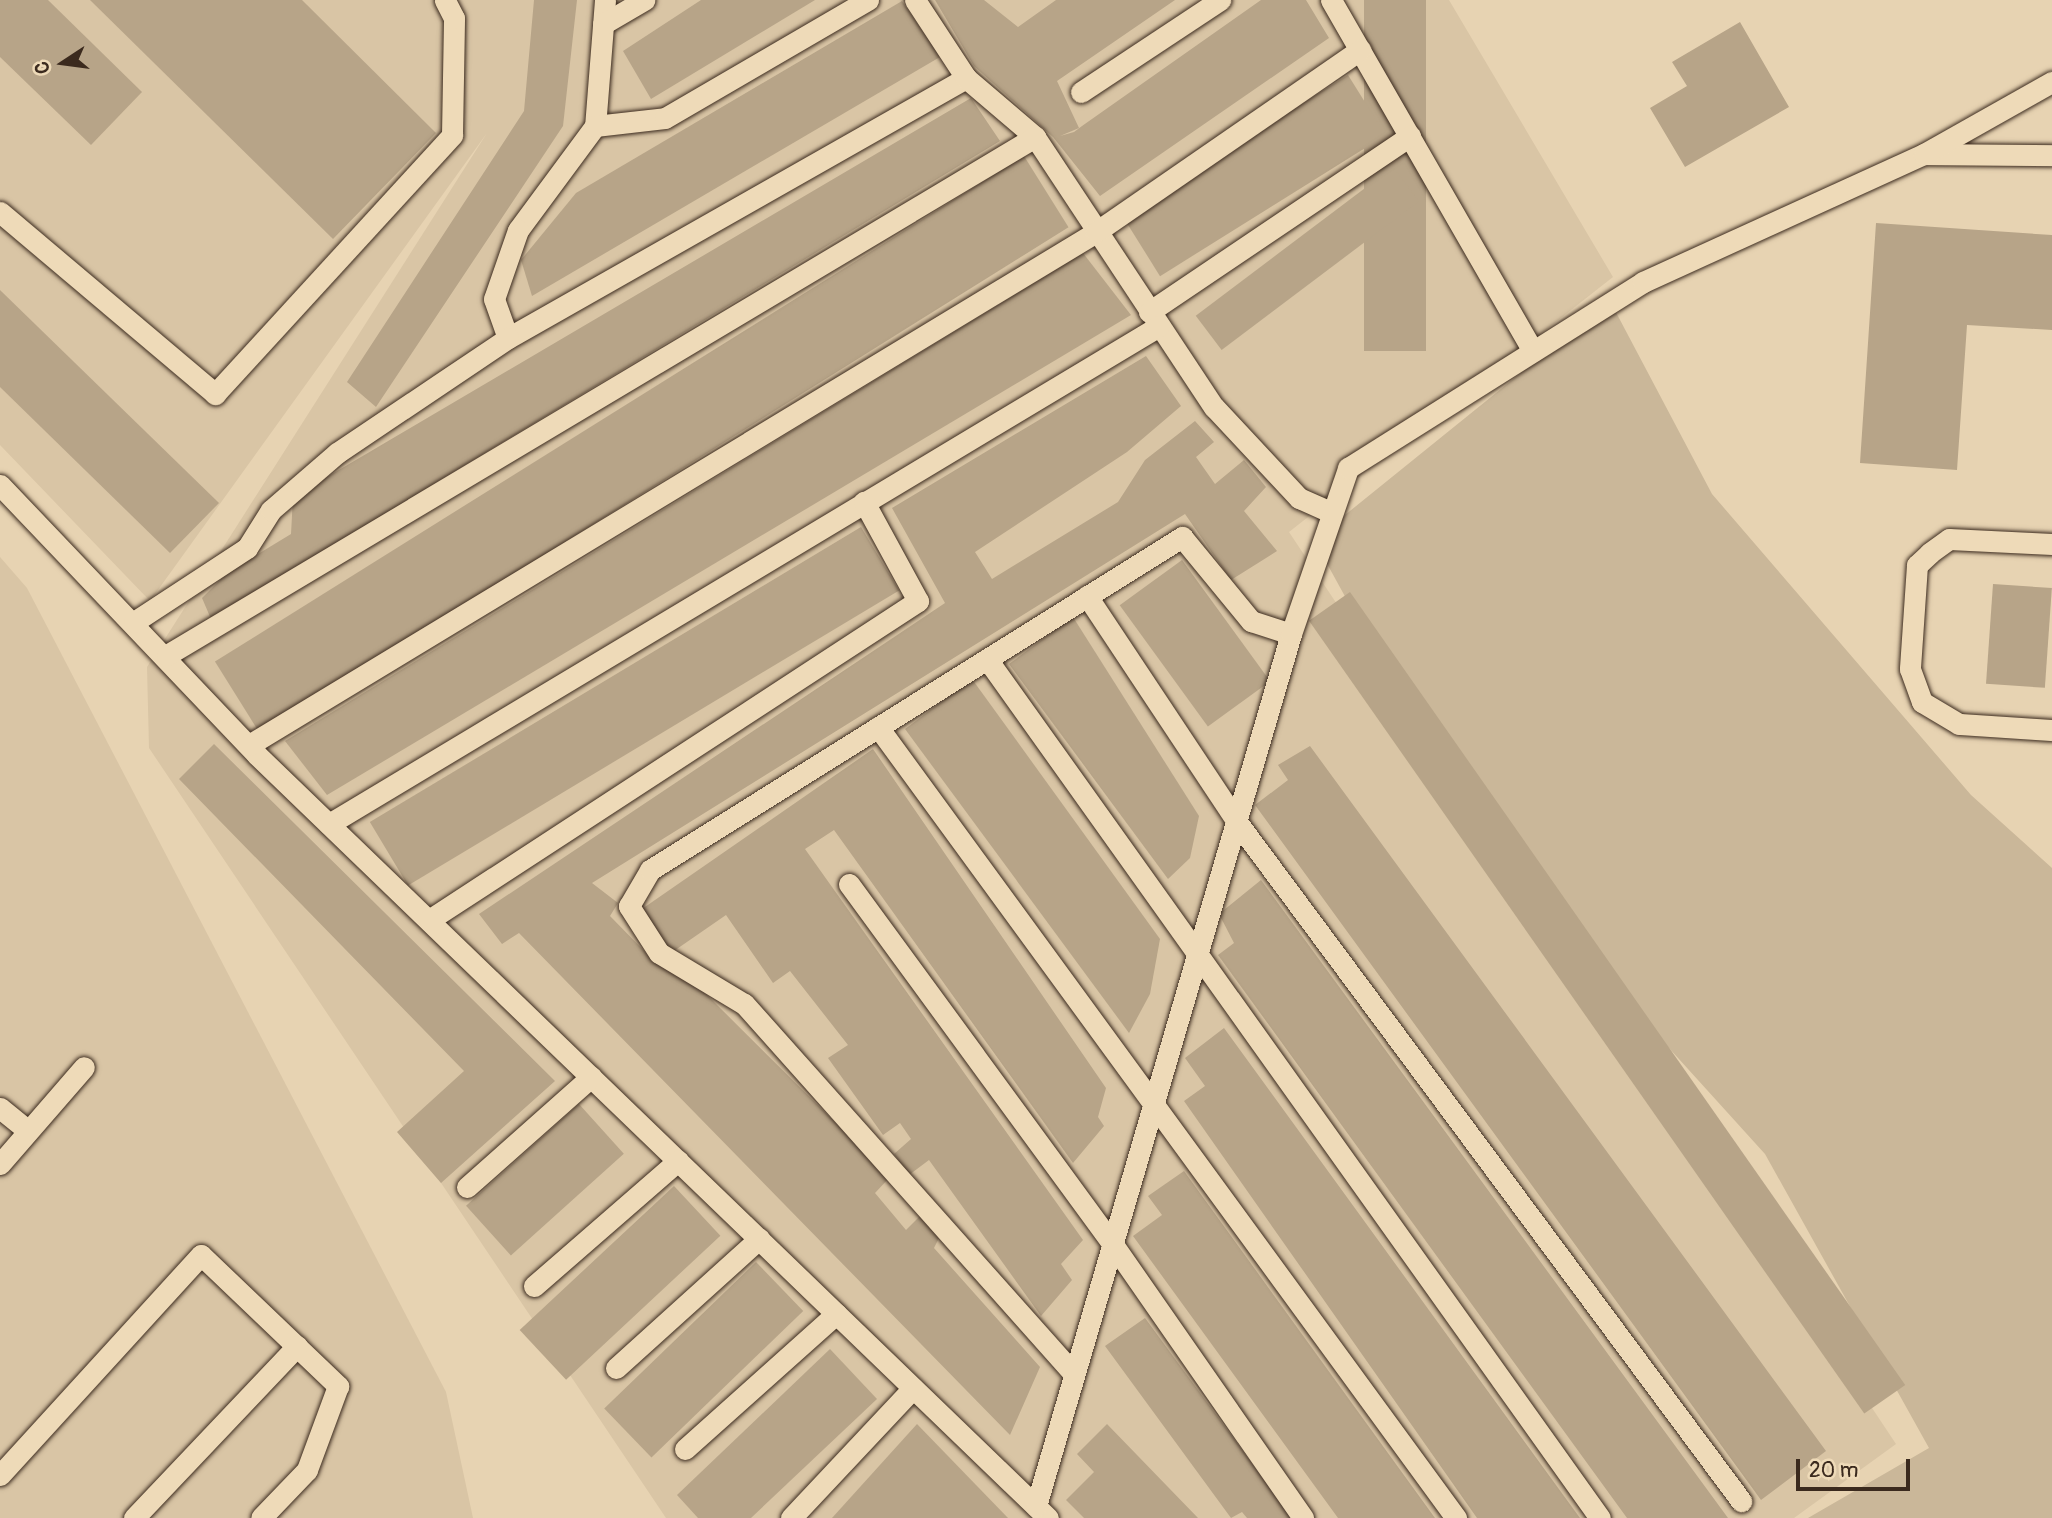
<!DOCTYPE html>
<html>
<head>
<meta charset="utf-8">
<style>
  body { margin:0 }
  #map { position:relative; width:2052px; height:1518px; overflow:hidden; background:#e7d3b2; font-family:Pangolin,sans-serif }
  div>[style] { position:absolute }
  .built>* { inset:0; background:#d9c5a5 }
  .green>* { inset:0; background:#cab799 }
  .building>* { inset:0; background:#b7a488; transform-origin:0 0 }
  .roads { filter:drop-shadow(0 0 2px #3b2a1e) drop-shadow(0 0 2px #3b2a1e) }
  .lane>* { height:21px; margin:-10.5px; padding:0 10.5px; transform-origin:10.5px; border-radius:10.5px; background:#eedab8 }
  span { translate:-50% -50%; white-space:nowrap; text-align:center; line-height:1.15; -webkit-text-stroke:5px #eedab8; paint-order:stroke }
  .north { position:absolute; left:28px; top:28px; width:70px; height:70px; -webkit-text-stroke:5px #eedab8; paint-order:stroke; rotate:257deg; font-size:19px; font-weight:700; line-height:28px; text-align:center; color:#3b2a1e }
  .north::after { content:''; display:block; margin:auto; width:24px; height:32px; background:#3b2a1e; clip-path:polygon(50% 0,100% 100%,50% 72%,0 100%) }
  .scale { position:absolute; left:1796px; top:1459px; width:114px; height:32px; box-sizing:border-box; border:4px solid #3b2a1e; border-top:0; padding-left:9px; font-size:21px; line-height:24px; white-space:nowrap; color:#3b2a1e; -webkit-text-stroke:5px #eedab8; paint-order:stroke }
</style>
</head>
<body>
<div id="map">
  <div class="built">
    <i style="clip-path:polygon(0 0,1449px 0,1613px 277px,1289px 532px,1896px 1444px,1794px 1518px,666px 1518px,149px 748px,147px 667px,487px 133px,150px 601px,0 445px)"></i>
    <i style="clip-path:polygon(0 557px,27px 588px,446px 1392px,473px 1518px,0 1518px)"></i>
  </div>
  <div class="green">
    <i style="clip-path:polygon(1610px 301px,1712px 494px,1971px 795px,2052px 868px,2052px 1518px,1808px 1518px,1929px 1448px,1765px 1154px,1476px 835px,1314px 540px)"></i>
  </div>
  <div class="building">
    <i style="clip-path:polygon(0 0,48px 0,142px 92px,91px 145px,0 57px)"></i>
    <i style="clip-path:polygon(90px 0,302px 0,436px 133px,333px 239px)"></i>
    <i style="clip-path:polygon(534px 0,577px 0,563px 126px,376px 407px,347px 382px,524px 111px)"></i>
    <i style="clip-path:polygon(701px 0,815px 0,651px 99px,623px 51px)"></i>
    <i style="clip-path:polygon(935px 0,984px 0,1018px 27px,1056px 0,1175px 0,1057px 81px,1079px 128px,1060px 136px,1074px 132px,1082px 126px,1261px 0,1306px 0,1329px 38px,1100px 196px,1053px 137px,974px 66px)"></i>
    <i style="left:1364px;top:0;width:62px;height:351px"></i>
    <i style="clip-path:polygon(902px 1px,940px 57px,532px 296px,521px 260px,576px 193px)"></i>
    <i style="clip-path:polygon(1740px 22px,1789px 107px,1685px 167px,1650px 108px,1687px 86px,1672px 62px)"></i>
    <i style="left:1348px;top:75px;width:71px;height:266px;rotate:58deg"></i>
    <i style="clip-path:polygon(971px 98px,1000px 141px,211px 619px,202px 598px,227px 573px,291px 534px,293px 497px)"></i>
    <i style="left:1024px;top:156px;width:84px;height:954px;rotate:58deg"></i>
    <i style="left:1393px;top:167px;width:43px;height:247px;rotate:53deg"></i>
    <i style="clip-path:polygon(1876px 223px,2052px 235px,2052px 330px,1967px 325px,1957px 470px,1860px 463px)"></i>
    <i style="clip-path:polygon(1083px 253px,1131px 315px,327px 795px,285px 741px)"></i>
    <i style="clip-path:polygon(0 290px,219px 503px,170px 553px,0 387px)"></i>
    <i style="clip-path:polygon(1146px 356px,1181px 406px,1127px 452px,975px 552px,992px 579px,1118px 502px,1145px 460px,1195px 421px,1214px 442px,1196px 457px,1215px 484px,1244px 460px,1266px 487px,1244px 511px,1277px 551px,1231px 580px,1185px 514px,592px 883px,618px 903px,610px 916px,653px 960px,704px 992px,890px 1177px,875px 1193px,906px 1230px,924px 1212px,942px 1232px,934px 1248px,1040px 1367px,1010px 1435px,519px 933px,502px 944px,479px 914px,945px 603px,892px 508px)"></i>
    <i style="left:861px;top:527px;width:74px;height:573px;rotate:59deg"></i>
    <i style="left:1182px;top:560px;width:150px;height:77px;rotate:54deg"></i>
    <i style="left:1993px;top:584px;width:59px;height:100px;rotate:4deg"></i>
    <i style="left:1350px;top:592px;width:968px;height:50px;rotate:55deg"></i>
    <i style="clip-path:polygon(1073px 617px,1199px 816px,1190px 858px,1168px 879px,1009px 664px)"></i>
    <i style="clip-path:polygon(972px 679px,1160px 939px,1150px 994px,1129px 1033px,905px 729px)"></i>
    <i style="clip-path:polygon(214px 744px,555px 1081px,441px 1183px,397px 1132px,464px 1071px,179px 779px)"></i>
    <i style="clip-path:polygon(1310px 746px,1826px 1451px,1761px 1500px,1255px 805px,1288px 780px,1278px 765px)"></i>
    <i style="clip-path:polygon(873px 749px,1106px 1088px,1098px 1117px,1104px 1126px,1073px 1163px,834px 830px,805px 849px,1083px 1240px,1061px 1264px,1072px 1280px,1041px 1316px,929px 1160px,909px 1175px,894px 1154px,911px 1139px,900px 1123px,883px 1135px,828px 1058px,848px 1045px,790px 971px,773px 983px,726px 915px,671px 953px,642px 909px)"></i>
    <i style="clip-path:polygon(1261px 880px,1728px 1518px,1627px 1518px,1218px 955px,1234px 943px,1219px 914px)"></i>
    <i style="clip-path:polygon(1224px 1028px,1580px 1518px,1477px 1518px,1184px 1101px,1205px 1086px,1185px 1058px)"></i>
    <i style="left:579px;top:1104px;width:67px;height:152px;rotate:48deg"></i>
    <i style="clip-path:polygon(1184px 1171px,1435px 1518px,1338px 1518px,1133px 1236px,1162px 1215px,1148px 1196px)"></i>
    <i style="left:674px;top:1186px;width:68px;height:211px;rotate:47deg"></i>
    <i style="left:756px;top:1262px;width:68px;height:211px;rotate:46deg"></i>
    <i style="clip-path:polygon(1145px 1318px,1292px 1518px,1247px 1518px,1242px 1512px,1231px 1518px,1105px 1346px)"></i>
    <i style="clip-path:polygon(830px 1349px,877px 1399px,751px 1518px,698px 1518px,677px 1495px)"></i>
    <i style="clip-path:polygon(917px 1424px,1008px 1518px,832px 1518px)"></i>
    <i style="clip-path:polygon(1107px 1424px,1198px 1518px,1084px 1518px,1066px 1500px,1094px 1472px,1077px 1454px)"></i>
  </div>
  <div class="roads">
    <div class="lane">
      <i style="left:605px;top:0;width:126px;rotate:94.5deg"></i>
      <i style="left:595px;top:126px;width:129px;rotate:126.5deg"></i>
      <i style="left:518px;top:230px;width:73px;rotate:109.2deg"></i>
      <i style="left:494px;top:299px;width:41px;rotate:70.3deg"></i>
      <i style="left:508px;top:338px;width:527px;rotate:-29.58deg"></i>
      <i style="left:915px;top:0;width:93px;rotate:56.8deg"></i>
      <i style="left:966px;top:78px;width:91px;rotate:40.5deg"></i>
      <i style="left:1035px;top:137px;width:324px;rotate:56.5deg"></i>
      <i style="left:1214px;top:407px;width:125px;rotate:47deg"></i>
      <i style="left:1299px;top:498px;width:36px;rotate:24deg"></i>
      <i style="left:1331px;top:0;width:405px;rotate:60.1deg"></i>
      <i style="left:603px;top:24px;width:48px;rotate:-30.3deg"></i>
      <i style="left:1081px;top:92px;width:167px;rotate:-33.5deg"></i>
      <i style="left:595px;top:126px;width:70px;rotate:-6.5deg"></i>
      <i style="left:665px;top:118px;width:235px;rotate:-30.2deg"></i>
      <i style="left:1925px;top:154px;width:127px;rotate:0.5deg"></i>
      <i style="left:0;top:212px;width:282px;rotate:40.2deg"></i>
      <i style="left:215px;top:394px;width:351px;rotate:-47.5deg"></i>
      <i style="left:452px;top:135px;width:117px;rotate:-89deg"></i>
      <i style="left:454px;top:18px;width:20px;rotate:-117deg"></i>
      <i style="left:1149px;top:312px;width:315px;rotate:-34deg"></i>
      <i style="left:0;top:485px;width:373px;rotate:46.4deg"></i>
      <i style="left:257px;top:755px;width:1099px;rotate:43.97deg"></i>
      <i style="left:2052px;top:544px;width:103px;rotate:-177.2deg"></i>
      <i style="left:1949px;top:539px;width:24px;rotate:144deg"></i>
      <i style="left:1930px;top:553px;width:18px;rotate:137deg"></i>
      <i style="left:1917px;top:565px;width:104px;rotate:93.9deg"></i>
      <i style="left:1910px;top:669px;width:35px;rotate:70deg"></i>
      <i style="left:1922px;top:702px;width:43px;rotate:30.7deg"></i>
      <i style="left:1959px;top:724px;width:93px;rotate:3.7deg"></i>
      <i style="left:1087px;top:596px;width:271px;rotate:56.4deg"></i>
      <i style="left:1237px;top:822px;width:846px;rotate:53.41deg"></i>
      <i style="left:134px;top:622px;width:135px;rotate:-33.2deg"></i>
      <i style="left:247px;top:548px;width:45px;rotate:-57.7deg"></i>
      <i style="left:271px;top:510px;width:87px;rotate:-40.8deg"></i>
      <i style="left:337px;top:453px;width:206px;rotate:-33.9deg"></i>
      <i style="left:167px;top:655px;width:1011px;rotate:-30.83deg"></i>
      <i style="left:987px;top:659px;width:1055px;rotate:54.49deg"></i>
      <i style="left:878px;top:727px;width:980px;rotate:53.84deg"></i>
      <i style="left:249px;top:745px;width:990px;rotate:-31.2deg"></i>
      <i style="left:1096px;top:232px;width:321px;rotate:-34.6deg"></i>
      <i style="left:329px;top:824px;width:968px;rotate:-30.96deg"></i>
      <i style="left:849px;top:884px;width:445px;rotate:53.8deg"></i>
      <i style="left:1112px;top:1243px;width:335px;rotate:55.2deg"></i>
      <i style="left:429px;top:920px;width:584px;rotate:-33.12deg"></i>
      <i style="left:918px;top:601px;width:113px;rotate:-118.6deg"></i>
      <i style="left:0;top:1108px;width:36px;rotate:39deg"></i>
      <i style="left:0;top:1164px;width:128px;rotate:-49.1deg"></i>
      <i style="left:467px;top:1187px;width:166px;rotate:-41.6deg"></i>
      <i style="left:534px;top:1286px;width:191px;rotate:-41deg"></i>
      <i style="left:616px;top:1368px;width:193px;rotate:-42.1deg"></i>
      <i style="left:1074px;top:1374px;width:496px;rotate:-131.7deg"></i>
      <i style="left:744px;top:1004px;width:99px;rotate:-149deg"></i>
      <i style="left:659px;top:953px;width:56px;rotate:-122.6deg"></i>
      <i style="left:629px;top:906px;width:42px;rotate:-59.7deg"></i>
      <i style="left:650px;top:870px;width:628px;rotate:-32.04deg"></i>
      <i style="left:1182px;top:537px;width:109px;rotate:50.6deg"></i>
      <i style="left:1251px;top:621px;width:42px;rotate:18deg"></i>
      <i style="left:685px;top:1449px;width:203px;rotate:-41.8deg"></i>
      <i style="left:0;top:1475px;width:298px;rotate:-47.6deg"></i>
      <i style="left:201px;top:1255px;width:190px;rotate:43.7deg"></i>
      <i style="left:338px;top:1386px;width:90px;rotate:110.3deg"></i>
      <i style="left:307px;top:1470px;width:66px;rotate:133.8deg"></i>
      <i style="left:1036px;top:1506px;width:909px;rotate:-73.7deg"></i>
      <i style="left:1291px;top:634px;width:176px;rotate:-71deg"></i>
      <i style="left:1348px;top:468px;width:349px;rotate:-32.2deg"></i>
      <i style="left:1643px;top:282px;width:309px;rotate:-24.5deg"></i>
      <i style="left:1924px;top:154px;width:147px;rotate:-29.4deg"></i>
      <i style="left:134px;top:1518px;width:237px;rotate:-46.5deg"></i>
      <i style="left:791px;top:1518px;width:178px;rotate:-46.8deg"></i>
    </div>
  </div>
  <div class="north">С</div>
  <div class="scale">20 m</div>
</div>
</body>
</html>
